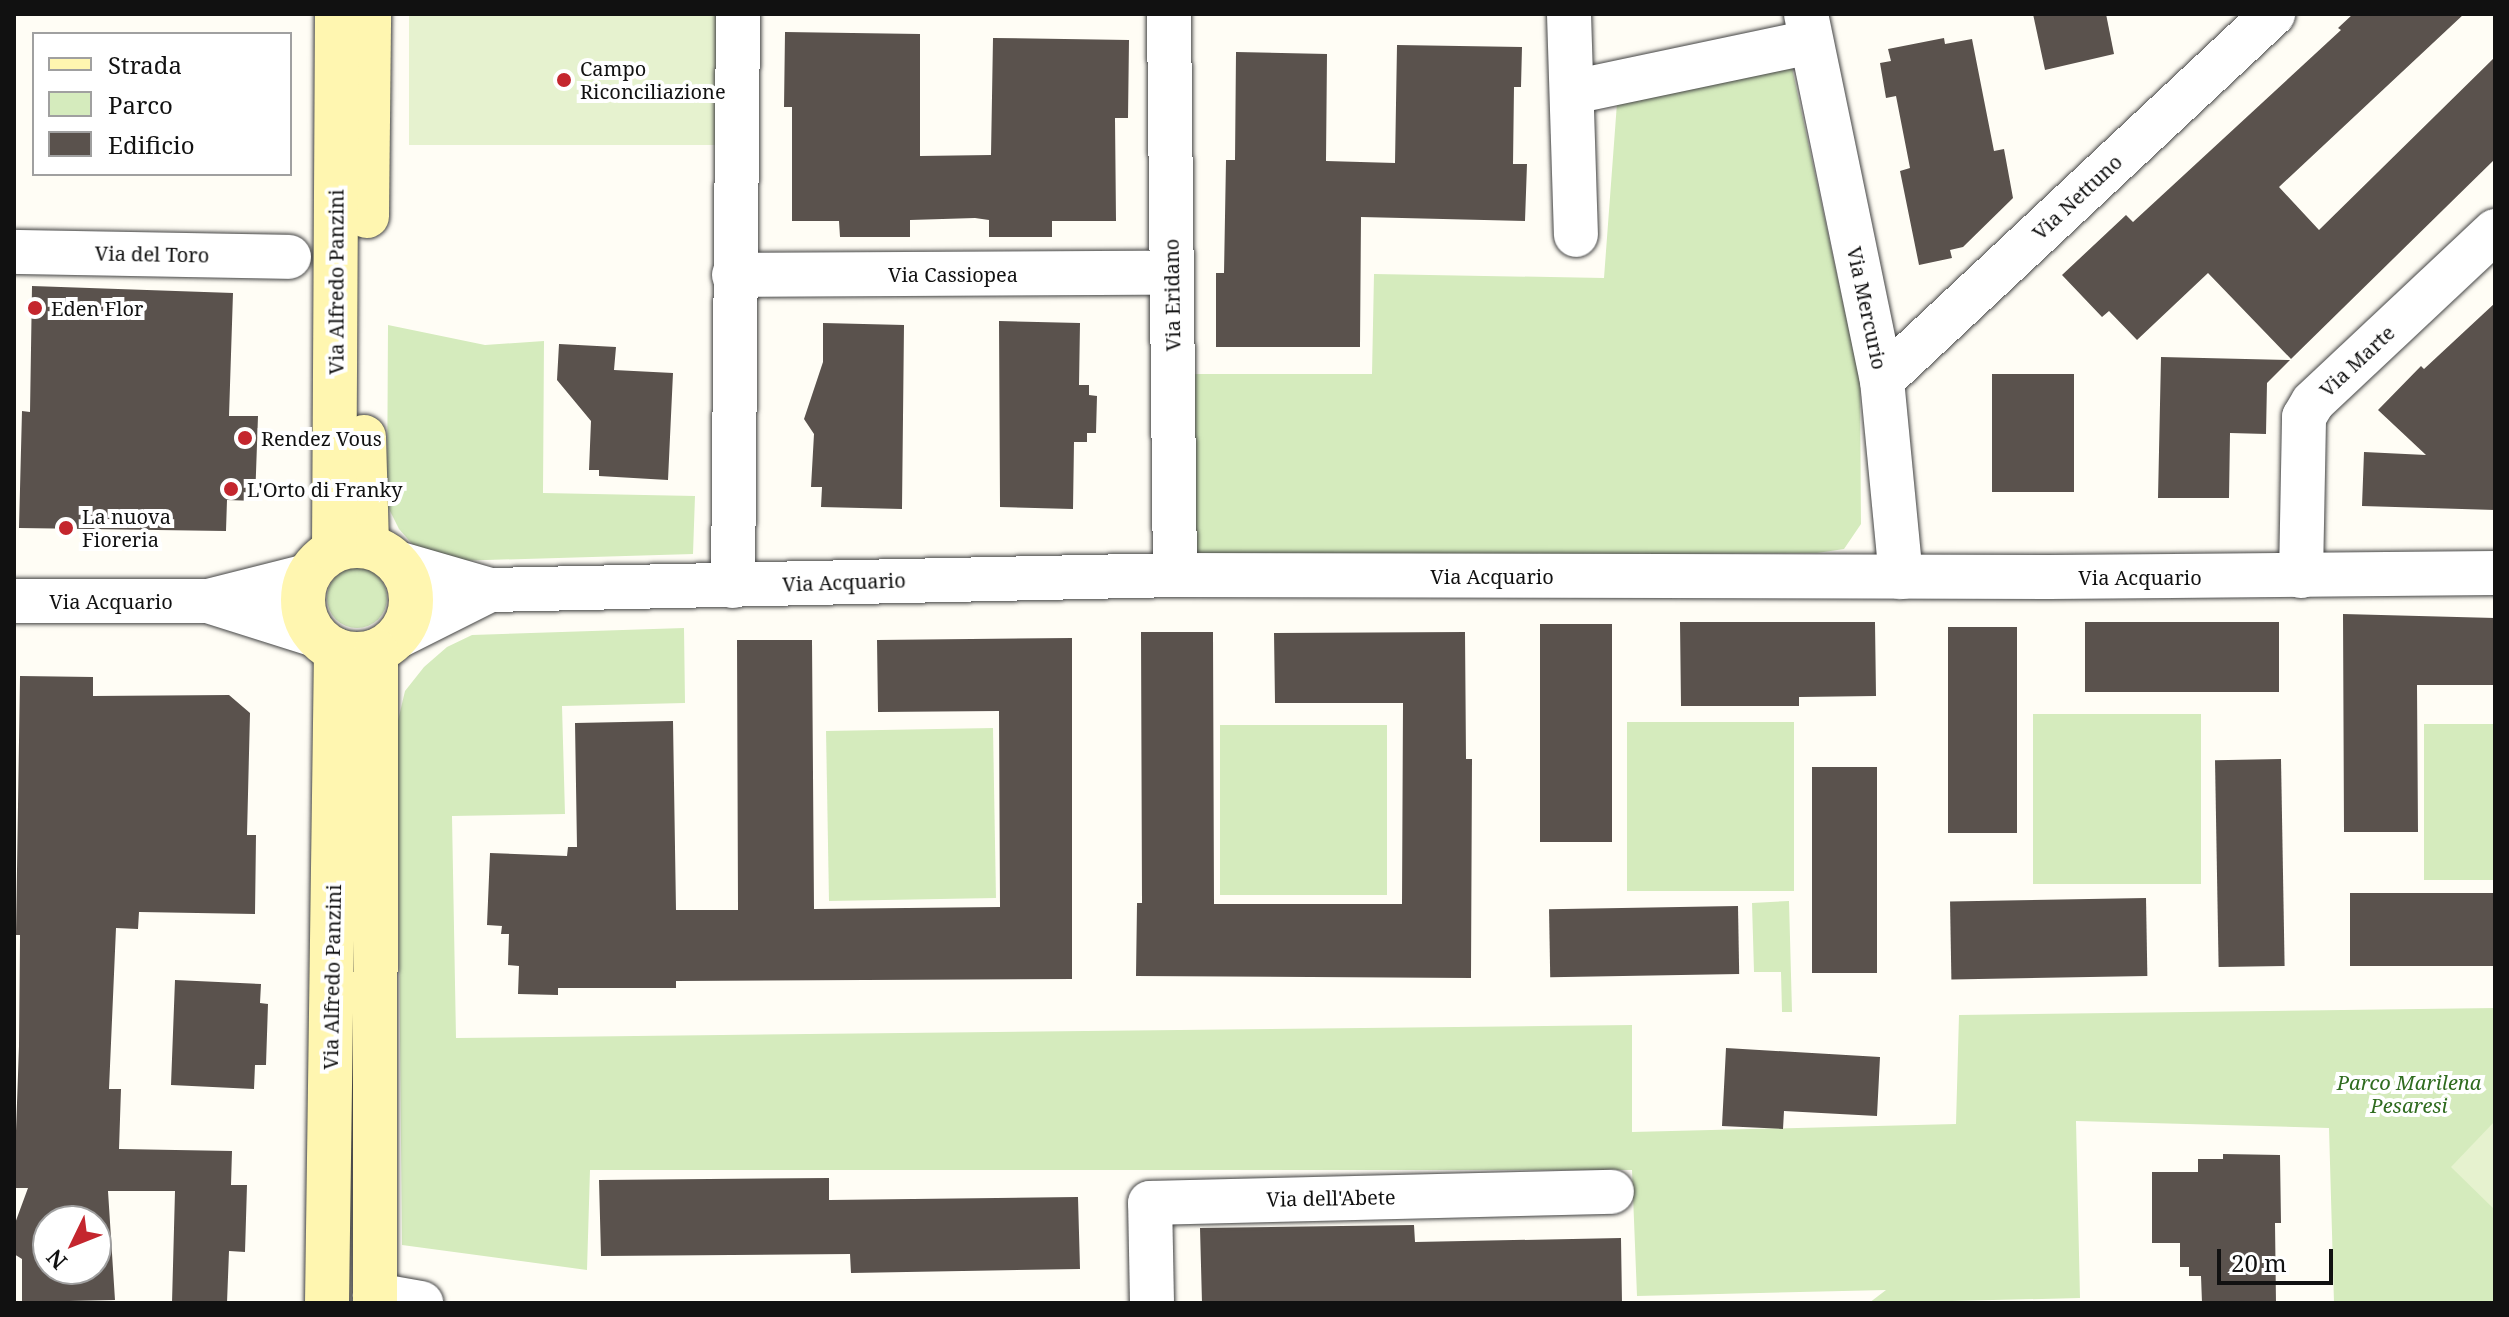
<!DOCTYPE html>
<html>
<head>
<meta charset="utf-8">
<style>
  body { margin:0 }
  #map { position:relative; width:2509px; height:1317px; overflow:hidden; background:#fffdf5; font-family:"Noto Serif",serif }
  div>[style] { position:absolute }
  .green>* { inset:0; background:#d5ebbd; transform-origin:0 0 }
  .round { border-radius:50% }
  .pitch>* { inset:0; background:#e6f2cf; transform-origin:0 0 }
  .building>* { inset:0; background:#5a524d; transform-origin:0 0 }
  .roads { filter:drop-shadow(0 0 2px #444) drop-shadow(0 0 2px #444) }
  .minor>* { height:44px; margin:-22px; padding:0 22px; transform-origin:22px; border-radius:22px; background:#fff }
  .secondary>* { height:44px; margin:-22px; padding:0 22px; transform-origin:22px; border-radius:22px; background:#fff6b0 }
  .secondary>.ring { margin:-22px; padding:0; box-sizing:content-box; background:none; border:44px solid #fff6b0; border-radius:50% }
  .dots>* { width:22px; height:22px; translate:-50% -50%; box-sizing:border-box; border:4px solid #fff; border-radius:50% }
  span { translate:-50% -50%; white-space:nowrap; text-align:center; line-height:1.15; -webkit-text-stroke:8px #fff; paint-order:stroke }
  .poi-label { font-size:20px; color:#111 }
  .left { translate:0 -50%; text-align:left }
  .street-label { font-size:20px; color:#111 }
  .park-label { font-size:20px; color:#2f6b1f; font-style:italic }
  .frame { position:absolute; inset:0; border:16px solid #111; pointer-events:none }
  .legend { position:absolute; left:32px; top:32px; width:260px; height:144px; box-sizing:border-box; background:#fff; border:2px solid #a0a0a0; margin:0; padding:10px 14px; list-style:none; font-size:24px; color:#111 }
  .legend li { display:flex; align-items:center; gap:16px; height:40px }
  .legend b { width:40px; border:2px solid #a0a0a0 }
  .north { position:absolute; left:32px; top:1205px; width:80px; height:80px; box-sizing:border-box; background:#fff; border:2px solid #a0a0a0; border-radius:50%; rotate:227deg; font-size:22px; font-weight:700; line-height:32px; text-align:center; color:#111 }
  .north::after { content:''; display:block; margin:auto; width:28px; height:36px; background:#c4262e; clip-path:polygon(50% 0,100% 100%,50% 72%,0 100%) }
  .scale { position:absolute; left:2217px; top:1249px; width:116px; height:36px; box-sizing:border-box; border:4px solid #111; border-top:0; padding-left:10px; font-size:24px; line-height:28px; white-space:nowrap; color:#111; -webkit-text-stroke:6px #fff; paint-order:stroke }
</style>
</head>
<body>
<div id="map">
  <div class="green">
    <i style="clip-path:polygon(1792px 68px,1860px 381px,1861px 524px,1844px 549px,1817px 553px,1190px 557px,1190px 374px,1372px 374px,1374px 274px,1604px 278px,1617px 103px)"></i>
    <i style="clip-path:polygon(388px 325px,485px 345px,544px 341px,543px 493px,695px 496px,693px 554px,454px 561px,414px 546px,399px 529px,387px 505px)"></i>
    <i class="round" style="left:327px;top:568px;width:60px;height:60px"></i>
    <i style="clip-path:polygon(684px 628px,685px 703px,562px 706px,565px 814px,452px 816px,456px 1038px,1632px 1025px,1632px 1132px,1956px 1124px,1959px 1015px,2495px 1008px,2495px 1303px,2334px 1303px,2329px 1128px,2076px 1121px,2080px 1298px,1869px 1303px,1886px 1290px,1637px 1296px,1632px 1170px,590px 1170px,587px 1270px,402px 1245px,397px 725px,405px 691px,424px 667px,447px 647px,472px 635px)"></i>
    <i style="left:2201px;top:714px;width:170px;height:168px;rotate:90deg"></i>
    <i style="left:1794px;top:722px;width:169px;height:167px;rotate:90deg"></i>
    <i style="left:2424px;top:724px;width:71px;height:156px"></i>
    <i style="left:1387px;top:725px;width:170px;height:167px;rotate:90deg"></i>
    <i style="left:993px;top:728px;width:170px;height:167px;rotate:89deg"></i>
    <i style="clip-path:polygon(1789px 901px,1792px 1012px,1782px 1012px,1781px 972px,1754px 972px,1752px 903px)"></i>
  </div>
  <div class="pitch">
    <i style="left:409px;top:14px;width:312px;height:131px"></i>
    <i style="clip-path:polygon(2495px 1121px,2495px 1210px,2451px 1167px)"></i>
  </div>
  <div class="building">
    <i style="clip-path:polygon(2033px 14px,2106px 14px,2114px 54px,2045px 70px)"></i>
    <i style="clip-path:polygon(2353px 14px,2464px 14px,2279px 187px,2319px 230px,2495px 57px,2495px 159px,2291px 359px,2208px 273px,2137px 340px,2109px 311px,2102px 317px,2062px 275px,2126px 215px,2133px 222px,2341px 30px,2338px 28px)"></i>
    <i style="clip-path:polygon(785px 32px,920px 34px,920px 156px,991px 155px,993px 38px,1129px 40px,1128px 118px,1115px 118px,1116px 221px,1052px 221px,1052px 237px,989px 237px,989px 220px,975px 218px,910px 220px,910px 237px,840px 237px,839px 221px,792px 221px,792px 107px,784px 107px)"></i>
    <i style="clip-path:polygon(1944px 38px,1945px 44px,1972px 39px,1994px 151px,2004px 149px,2013px 198px,1963px 247px,1950px 250px,1952px 258px,1919px 265px,1900px 171px,1910px 168px,1896px 96px,1886px 98px,1880px 63px,1891px 61px,1888px 49px)"></i>
    <i style="clip-path:polygon(1397px 45px,1522px 47px,1521px 87px,1514px 87px,1513px 164px,1527px 164px,1525px 221px,1361px 217px,1360px 347px,1216px 347px,1216px 273px,1224px 273px,1226px 160px,1235px 160px,1236px 52px,1327px 54px,1326px 161px,1395px 163px)"></i>
    <i style="clip-path:polygon(32px 286px,233px 293px,229px 416px,258px 416px,255px 501px,227px 500px,226px 531px,19px 528px,22px 411px,30px 412px)"></i>
    <i style="clip-path:polygon(2495px 303px,2495px 510px,2362px 506px,2364px 452px,2426px 455px,2378px 410px,2421px 366px,2424px 369px)"></i>
    <i style="clip-path:polygon(999px 321px,1080px 323px,1079px 385px,1089px 385px,1089px 395px,1097px 396px,1096px 433px,1087px 433px,1087px 442px,1074px 442px,1073px 509px,1000px 507px)"></i>
    <i style="clip-path:polygon(823px 323px,904px 325px,902px 509px,821px 507px,822px 487px,811px 487px,814px 434px,804px 419px,823px 362px)"></i>
    <i style="clip-path:polygon(559px 344px,616px 347px,614px 370px,673px 373px,668px 480px,599px 476px,599px 470px,589px 470px,591px 421px,557px 380px)"></i>
    <i style="clip-path:polygon(2161px 357px,2290px 360px,2267px 383px,2266px 434px,2230px 433px,2229px 498px,2158px 498px)"></i>
    <i style="left:1992px;top:374px;width:82px;height:118px"></i>
    <i style="clip-path:polygon(2343px 614px,2495px 618px,2495px 685px,2417px 685px,2418px 832px,2344px 832px)"></i>
    <i style="clip-path:polygon(1680px 622px,1875px 622px,1876px 696px,1799px 697px,1799px 706px,1681px 706px)"></i>
    <i style="left:2279px;top:622px;width:70px;height:194px;rotate:90deg"></i>
    <i style="left:1540px;top:624px;width:72px;height:218px"></i>
    <i style="left:1948px;top:627px;width:69px;height:206px"></i>
    <i style="clip-path:polygon(1141px 632px,1213px 632px,1214px 904px,1402px 904px,1403px 703px,1275px 703px,1274px 633px,1465px 632px,1466px 759px,1472px 759px,1471px 978px,1136px 976px,1137px 903px,1142px 903px)"></i>
    <i style="clip-path:polygon(1072px 638px,1072px 979px,676px 981px,676px 988px,558px 988px,558px 995px,518px 994px,519px 966px,508px 965px,509px 934px,501px 934px,502px 926px,487px 925px,490px 853px,567px 856px,568px 847px,577px 847px,575px 723px,673px 721px,676px 910px,738px 910px,737px 640px,812px 640px,814px 909px,1000px 907px,999px 711px,878px 712px,877px 640px)"></i>
    <i style="clip-path:polygon(evenodd,20px 676px,93px 677px,93px 696px,229px 695px,250px 713px,247px 835px,256px 835px,255px 914px,139px 912px,138px 929px,116px 928px,109px 1089px,121px 1089px,119px 1149px,232px 1151px,231px 1185px,247px 1185px,245px 1252px,229px 1251px,227px 1303px,172px 1303px,175px 1191px,108px 1191px,115px 1300px,22px 1302px,22px 1259px,14px 1254px,14px 1226px,28px 1188px,14px 1188px,19px 1046px,20px 935px,16px 935px,20px 676px,48px 1221px,96px 1221px,96px 1269px,48px 1269px,48px 1221px)"></i>
    <i style="left:2281px;top:759px;width:207px;height:66px;rotate:89deg"></i>
    <i style="left:1812px;top:767px;width:65px;height:206px"></i>
    <i style="left:2495px;top:893px;width:73px;height:145px;rotate:90deg"></i>
    <i style="left:2146px;top:898px;width:78px;height:196px;rotate:89deg"></i>
    <i style="left:1738px;top:906px;width:68px;height:189px;rotate:89deg"></i>
    <i style="clip-path:polygon(175px 980px,261px 984px,260px 1003px,268px 1004px,266px 1065px,255px 1065px,254px 1089px,171px 1085px)"></i>
    <i style="clip-path:polygon(1726px 1048px,1880px 1057px,1877px 1116px,1784px 1111px,1783px 1129px,1722px 1126px)"></i>
    <i style="clip-path:polygon(2223px 1154px,2280px 1155px,2281px 1223px,2275px 1223px,2276px 1303px,2202px 1303px,2201px 1276px,2189px 1276px,2189px 1267px,2180px 1267px,2180px 1243px,2152px 1243px,2152px 1172px,2198px 1172px,2198px 1159px,2223px 1159px)"></i>
    <i style="clip-path:polygon(829px 1178px,829px 1200px,1078px 1197px,1080px 1269px,851px 1273px,850px 1254px,601px 1256px,599px 1180px)"></i>
    <i style="clip-path:polygon(1414px 1225px,1415px 1242px,1621px 1238px,1622px 1303px,1202px 1303px,1200px 1228px)"></i>
  </div>
  <div class="roads">
    <div class="minor">
      <i style="left:1169px;top:14px;width:561px;rotate:89.39deg"></i>
      <i style="left:1569px;top:14px;width:221px;rotate:88.2deg"></i>
      <i style="left:1806px;top:14px;width:374px;rotate:78.3deg"></i>
      <i style="left:1882px;top:380px;width:198px;rotate:84.5deg"></i>
      <i style="left:1573px;top:92px;width:243px;rotate:-11.9deg"></i>
      <i style="left:14px;top:252px;width:275px;rotate:1deg"></i>
      <i style="left:734px;top:275px;width:437px;rotate:-0.3deg"></i>
      <i style="left:1882px;top:380px;width:536px;rotate:-43.11deg"></i>
      <i style="left:397px;top:563px;width:97px;rotate:16.2deg"></i>
      <i style="left:490px;top:590px;width:685px;rotate:-1.25deg"></i>
      <i style="left:1175px;top:575px;width:874px;rotate:0.13deg"></i>
      <i style="left:2049px;top:577px;width:446px;rotate:-0.5deg"></i>
      <i style="left:2301px;top:576px;width:159px;rotate:-88.9deg"></i>
      <i style="left:2304px;top:417px;width:17px;rotate:-59deg"></i>
      <i style="left:2313px;top:402px;width:250px;rotate:-43.2deg"></i>
      <i style="left:733px;top:586px;width:572px;rotate:-89.5deg"></i>
      <i style="left:14px;top:601px;width:194px"></i>
      <i style="left:208px;top:601px;width:102px;rotate:-14.2deg"></i>
      <i style="left:208px;top:601px;width:112px;rotate:17.6deg"></i>
      <i style="left:398px;top:636px;width:103px;rotate:-26.6deg"></i>
      <i style="left:375px;top:1295px;width:47px;rotate:9.9deg"></i>
      <i style="left:1152px;top:1303px;width:100px;rotate:-91.1deg"></i>
      <i style="left:1150px;top:1203px;width:462px;rotate:-1.4deg"></i>
    </div>
    <div class="secondary">
      <i style="left:367px;top:216px;width:202px;rotate:-89.4deg"></i>
      <i style="left:364px;top:437px;width:109px;rotate:88.4deg"></i>
      <i class="ring" style="left:303px;top:546px;width:64px;height:64px"></i>
      <i style="left:334px;top:550px;width:536px;rotate:-89.68deg"></i>
      <i style="left:327px;top:1303px;width:653px;rotate:-89.21deg"></i>
      <i style="left:375px;top:1303px;width:652px;rotate:-89.91deg"></i>
    </div>
  </div>
  <div class="dots">
    <i style="left:564px;top:80px;background:#c4262e"></i>
    <i style="left:35px;top:308px;background:#c4262e"></i>
    <i style="left:245px;top:438px;background:#c4262e"></i>
    <i style="left:231px;top:489px;background:#c4262e"></i>
    <i style="left:66px;top:528px;background:#c4262e"></i>
  </div>
  <div class="poi-label">
    <span class="left" style="left:580px;top:80px">Campo<br>Riconciliazione</span>
    <span class="left" style="left:51px;top:308px">Eden Flor</span>
    <span class="left" style="left:261px;top:438px">Rendez Vous</span>
    <span class="left" style="left:247px;top:489px">L'Orto di Franky</span>
    <span class="left" style="left:82px;top:528px">La nuova<br>Fioreria</span>
  </div>
  <div class="street-label">
    <span style="left:2077px;top:197px;rotate:-43deg">Via Nettuno</span>
    <span style="left:152px;top:254px;rotate:1deg">Via del Toro</span>
    <span style="left:953px;top:274px">Via Cassiopea</span>
    <span style="left:336px;top:282px;rotate:-90deg">Via Alfredo Panzini</span>
    <span style="left:1172px;top:295px;rotate:-91deg">Via Eridano</span>
    <span style="left:1867px;top:308px;rotate:78deg">Via Mercurio</span>
    <span style="left:2357px;top:361px;rotate:-43deg">Via Marte</span>
    <span style="left:1492px;top:576px">Via Acquario</span>
    <span style="left:2140px;top:577px">Via Acquario</span>
    <span style="left:844px;top:582px;rotate:-2deg">Via Acquario</span>
    <span style="left:111px;top:601px">Via Acquario</span>
    <span style="left:332px;top:977px;rotate:-89deg">Via Alfredo Panzini</span>
    <span style="left:1331px;top:1198px;rotate:-1deg">Via dell'Abete</span>
  </div>
  <div class="park-label">
    <span style="left:2409px;top:1094px">Parco Marilena<br>Pesaresi</span>
  </div>
  <div class="frame"></div>
  <ul class="legend">
  <li><b style="height:10px;background:#fff6b0"></b>Strada</li>
  <li><b style="height:22px;background:#d5ebbd"></b>Parco</li>
  <li><b style="height:22px;background:#5a524d"></b>Edificio</li>
  </ul>
  <div class="north">N</div>
  <div class="scale">20 m</div>
</div>
</body>
</html>
